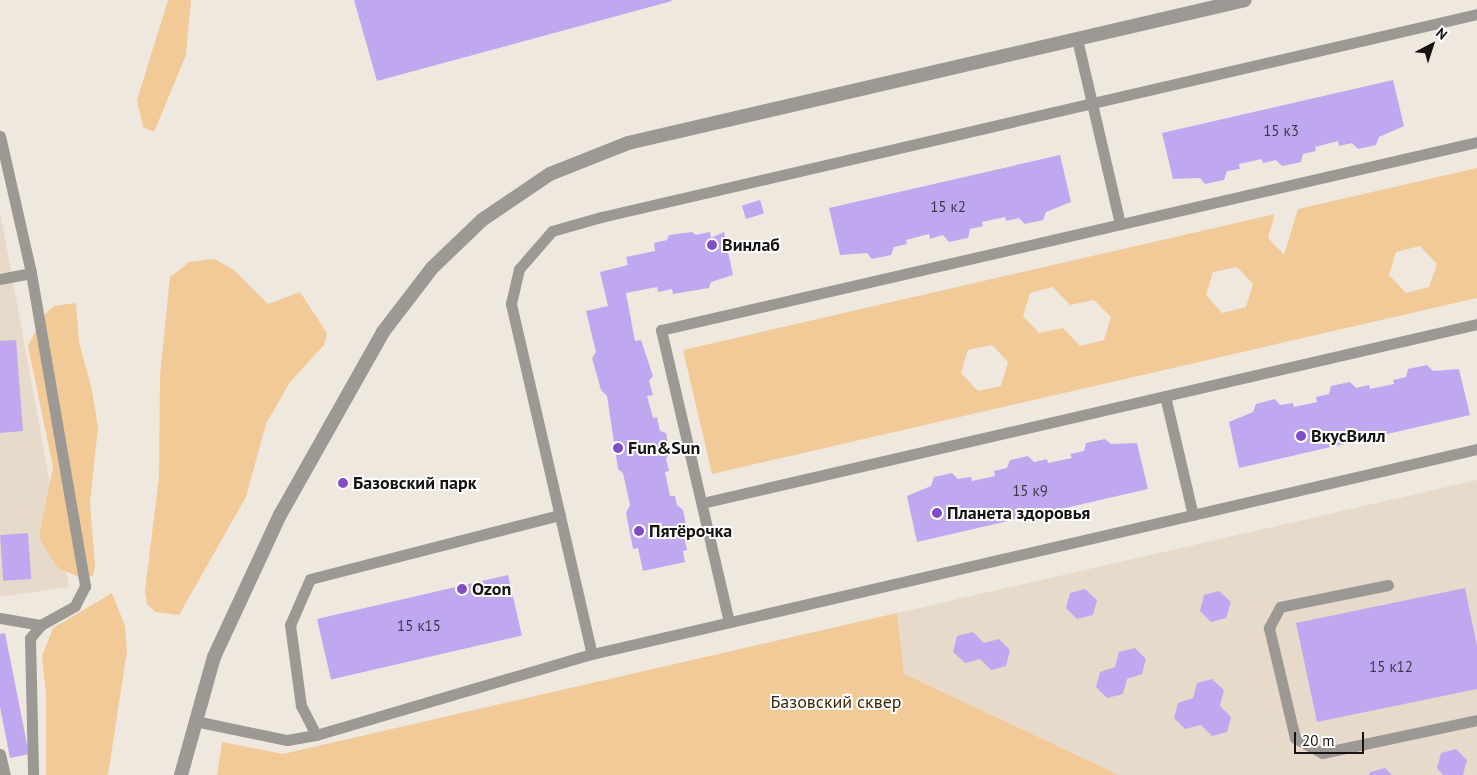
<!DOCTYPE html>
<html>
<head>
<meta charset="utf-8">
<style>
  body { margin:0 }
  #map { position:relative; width:1477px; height:775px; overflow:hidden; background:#efe8df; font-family:"PT Sans",sans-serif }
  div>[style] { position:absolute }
  .built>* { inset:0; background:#e7dacb }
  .green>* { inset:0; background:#f1ca98 }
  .building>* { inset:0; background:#c0a8f0; transform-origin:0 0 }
  .service>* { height:11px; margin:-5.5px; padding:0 5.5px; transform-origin:5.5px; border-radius:5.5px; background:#9c9995 }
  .minor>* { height:14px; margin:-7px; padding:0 7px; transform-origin:7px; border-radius:7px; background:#9c9995 }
  .dots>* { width:14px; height:14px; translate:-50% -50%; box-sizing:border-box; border:2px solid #fff; border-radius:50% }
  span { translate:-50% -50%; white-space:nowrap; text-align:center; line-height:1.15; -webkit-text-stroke:4px #fff; paint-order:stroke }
  .number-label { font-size:15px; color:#403848 }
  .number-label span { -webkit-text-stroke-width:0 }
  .poi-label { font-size:18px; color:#161310; font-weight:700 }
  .left { translate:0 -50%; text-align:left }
  .park-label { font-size:18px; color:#3b2707 }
  .north { position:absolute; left:1407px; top:20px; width:50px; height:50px; -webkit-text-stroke:4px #fff; paint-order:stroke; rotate:40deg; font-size:14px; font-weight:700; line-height:20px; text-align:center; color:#161310 }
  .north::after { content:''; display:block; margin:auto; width:18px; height:22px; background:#161310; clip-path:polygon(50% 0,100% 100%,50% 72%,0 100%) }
  .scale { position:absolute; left:1294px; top:732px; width:70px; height:22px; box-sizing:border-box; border:2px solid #161310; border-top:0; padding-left:6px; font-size:15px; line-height:18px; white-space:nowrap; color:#161310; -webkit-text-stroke:4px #fff; paint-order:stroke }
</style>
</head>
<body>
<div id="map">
  <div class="built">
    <i style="clip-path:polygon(0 211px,69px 587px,0 597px)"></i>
    <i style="clip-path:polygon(1477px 480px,1477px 775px,1119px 775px,903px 674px,897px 613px)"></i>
  </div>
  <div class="green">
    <i style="clip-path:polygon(168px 0,191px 0,186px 55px,154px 132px,143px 127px,137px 100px)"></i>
    <i style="clip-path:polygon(evenodd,1477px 168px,1477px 298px,712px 474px,683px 350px,1275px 214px,1268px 238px,1284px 255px,1298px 209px,1477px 168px,1420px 246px,1437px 264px,1429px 287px,1406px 293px,1389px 275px,1396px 252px,1420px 246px,1477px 168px,1237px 267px,1253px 284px,1246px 307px,1222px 313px,1206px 295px,1213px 272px,1237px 267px,1477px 168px,1053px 287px,1070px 305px,1094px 300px,1111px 317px,1104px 340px,1080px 346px,1063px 328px,1039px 333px,1023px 316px,1030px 293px,1053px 287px,1477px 168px,992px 345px,1008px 362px,1001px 386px,978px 391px,961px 373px,968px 350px,992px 345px)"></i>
    <i style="clip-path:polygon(214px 259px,234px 270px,268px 304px,300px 292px,327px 333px,324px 345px,290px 382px,266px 424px,246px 497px,179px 615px,155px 612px,147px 604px,145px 591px,159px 477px,160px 375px,170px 277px,189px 262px)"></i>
    <i style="clip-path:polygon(76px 303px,79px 342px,92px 390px,98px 427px,90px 503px,95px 564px,93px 576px,81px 578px,58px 568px,39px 538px,53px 467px,28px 346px,44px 315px,54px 306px)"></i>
    <i style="clip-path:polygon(112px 593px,125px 626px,127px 651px,108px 775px,46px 775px,46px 693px,42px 656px,53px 628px)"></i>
    <i style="clip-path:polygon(897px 613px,904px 674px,1119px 775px,217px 775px,222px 742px,283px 754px)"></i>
  </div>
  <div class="building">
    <i style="clip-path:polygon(354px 0,671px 0,672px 1px,377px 81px)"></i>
    <i style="clip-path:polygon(1393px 80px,1404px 126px,1379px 137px,1376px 145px,1358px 149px,1352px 143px,1339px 146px,1338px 141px,1315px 147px,1316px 151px,1303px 154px,1301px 162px,1282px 166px,1276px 160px,1263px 163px,1262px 159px,1239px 164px,1240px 169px,1227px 171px,1224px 180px,1205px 184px,1200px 178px,1173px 179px,1162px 133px)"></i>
    <i style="clip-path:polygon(1060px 155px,1071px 202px,1046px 212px,1043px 220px,1025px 224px,1019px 218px,1006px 221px,1005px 217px,982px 222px,983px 226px,970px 229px,968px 238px,949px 242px,943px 235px,930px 239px,929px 234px,906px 240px,907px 244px,894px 247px,891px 255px,872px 259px,867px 253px,840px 255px,829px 208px)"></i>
    <i style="left:760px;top:200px;width:14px;height:19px;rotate:73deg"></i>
    <i style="clip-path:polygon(692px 232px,696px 235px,710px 232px,711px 238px,724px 232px,733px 275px,711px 282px,709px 288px,673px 294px,672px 289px,658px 292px,657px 287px,626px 293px,635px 341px,641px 340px,653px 376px,649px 381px,653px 395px,647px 396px,653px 418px,657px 417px,660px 431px,666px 433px,670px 453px,666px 458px,669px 471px,665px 472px,670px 496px,675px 496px,677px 505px,683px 510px,687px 529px,684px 535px,687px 550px,683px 551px,685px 562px,643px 571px,638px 548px,633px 549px,626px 513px,630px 505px,623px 473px,618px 469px,607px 396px,601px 390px,592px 358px,596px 352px,586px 311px,608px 306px,600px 272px,628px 265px,626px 257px,655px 251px,654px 243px,667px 240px,669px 235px)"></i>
    <i style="clip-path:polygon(16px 340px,23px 431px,0 433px,0 341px)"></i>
    <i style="clip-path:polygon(1427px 365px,1433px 371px,1459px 369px,1470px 415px,1239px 468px,1229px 422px,1253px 412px,1256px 404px,1275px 399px,1280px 405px,1293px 403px,1294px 407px,1317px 402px,1316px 397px,1329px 394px,1331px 386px,1350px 382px,1356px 388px,1369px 385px,1370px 389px,1394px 384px,1393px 380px,1406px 377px,1408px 369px)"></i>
    <i style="clip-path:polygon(1105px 439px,1111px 444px,1137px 443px,1148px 489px,917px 542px,907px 496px,931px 486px,934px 477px,952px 473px,958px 479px,971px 477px,972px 481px,995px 476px,994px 471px,1007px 468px,1010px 460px,1028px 456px,1034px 462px,1047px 459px,1048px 463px,1072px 458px,1070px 454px,1084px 451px,1086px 443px)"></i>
    <i style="left:28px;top:533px;width:46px;height:28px;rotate:86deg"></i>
    <i style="left:508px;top:575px;width:62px;height:196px;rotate:77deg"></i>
    <i style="clip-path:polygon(1465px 588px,1477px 646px,1477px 689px,1317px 722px,1296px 623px)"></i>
    <i style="clip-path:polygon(1085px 589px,1097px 600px,1093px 615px,1077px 619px,1066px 608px,1070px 593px)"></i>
    <i style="clip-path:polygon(1219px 591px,1231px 602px,1226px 618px,1211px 622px,1200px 611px,1204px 595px)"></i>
    <i style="clip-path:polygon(973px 632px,984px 643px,999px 639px,1010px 650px,1006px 666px,991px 670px,980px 659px,965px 663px,953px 652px,957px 636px)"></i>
    <i style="clip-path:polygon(5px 633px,29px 754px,10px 758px,0 707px,0 634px)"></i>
    <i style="clip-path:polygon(1135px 648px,1146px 659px,1142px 674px,1127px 679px,1123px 694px,1107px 698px,1096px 687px,1100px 672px,1115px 667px,1119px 652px)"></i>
    <i style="clip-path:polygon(1212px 679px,1224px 690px,1220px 706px,1231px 717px,1227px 732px,1212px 736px,1201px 725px,1185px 729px,1174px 718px,1178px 703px,1193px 698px,1197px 683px)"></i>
    <i style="clip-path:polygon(1456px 749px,1467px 760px,1463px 775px,1443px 775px,1437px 768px,1441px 753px)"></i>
    <i style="clip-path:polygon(1385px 768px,1392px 775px,1369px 775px,1370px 772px)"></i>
  </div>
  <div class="service">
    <i style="left:1477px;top:14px;width:899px;rotate:166.95deg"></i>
    <i style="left:601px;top:217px;width:51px;rotate:164.1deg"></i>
    <i style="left:552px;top:231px;width:50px;rotate:131deg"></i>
    <i style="left:519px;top:269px;width:36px;rotate:103deg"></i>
    <i style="left:511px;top:304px;width:359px;rotate:77deg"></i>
    <i style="left:592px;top:654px;width:908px;rotate:-13.04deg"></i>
    <i style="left:1077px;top:39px;width:190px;rotate:76.9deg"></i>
    <i style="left:0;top:136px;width:140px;rotate:77.2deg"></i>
    <i style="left:31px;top:273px;width:32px;rotate:169deg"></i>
    <i style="left:31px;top:273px;width:318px;rotate:80.2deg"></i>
    <i style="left:85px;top:586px;width:22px;rotate:117deg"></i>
    <i style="left:75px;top:606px;width:39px;rotate:151deg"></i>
    <i style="left:41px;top:625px;width:17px;rotate:130deg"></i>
    <i style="left:30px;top:638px;width:137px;rotate:88.7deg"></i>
    <i style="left:1165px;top:396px;width:122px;rotate:76.8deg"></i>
    <i style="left:702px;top:503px;width:795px;rotate:-13.01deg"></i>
    <i style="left:1388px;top:585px;width:110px;rotate:168.5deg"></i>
    <i style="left:1280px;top:607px;width:24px;rotate:118deg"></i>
    <i style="left:1269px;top:628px;width:113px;rotate:76.7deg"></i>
    <i style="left:1295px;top:738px;width:31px;rotate:29deg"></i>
    <i style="left:1322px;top:753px;width:158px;rotate:-12deg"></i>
    <i style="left:0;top:618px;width:42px;rotate:9.7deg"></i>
    <i style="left:729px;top:622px;width:300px;rotate:-103.1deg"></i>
    <i style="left:661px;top:330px;width:837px;rotate:-12.97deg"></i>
    <i style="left:195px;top:721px;width:94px;rotate:11.7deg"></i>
    <i style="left:287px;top:740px;width:29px;rotate:-10deg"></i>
    <i style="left:316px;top:735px;width:33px;rotate:-117deg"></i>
    <i style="left:301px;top:706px;width:82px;rotate:-97.7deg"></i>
    <i style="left:290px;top:625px;width:50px;rotate:-66.5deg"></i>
    <i style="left:310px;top:579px;width:258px;rotate:-14.4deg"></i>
    <i style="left:316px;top:735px;width:288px;rotate:-16.4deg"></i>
    <i style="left:0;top:754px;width:22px;rotate:77deg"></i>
  </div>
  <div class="minor">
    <i style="left:181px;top:775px;width:123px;rotate:-74.4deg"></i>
    <i style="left:214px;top:657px;width:157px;rotate:-65.1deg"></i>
    <i style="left:280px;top:515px;width:210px;rotate:-60.6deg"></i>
    <i style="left:383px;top:332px;width:81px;rotate:-52.6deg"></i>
    <i style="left:432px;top:268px;width:69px;rotate:-43.8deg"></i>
    <i style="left:482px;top:220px;width:82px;rotate:-34.1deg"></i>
    <i style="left:550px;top:174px;width:84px;rotate:-21.7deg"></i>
    <i style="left:628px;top:143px;width:633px;rotate:-13.05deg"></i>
  </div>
  <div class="dots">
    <i style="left:712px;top:245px;background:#804dc5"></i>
    <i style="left:1301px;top:436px;background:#804dc5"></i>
    <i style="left:618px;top:448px;background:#804dc5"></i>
    <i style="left:343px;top:483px;background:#804dc5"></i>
    <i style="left:937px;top:513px;background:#804dc5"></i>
    <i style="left:639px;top:531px;background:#804dc5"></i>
    <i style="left:462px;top:589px;background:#804dc5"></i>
  </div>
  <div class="number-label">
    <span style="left:1281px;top:131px">15 к3</span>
    <span style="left:948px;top:207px">15 к2</span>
    <span style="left:1030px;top:491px">15 к9</span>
    <span style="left:419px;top:626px">15 к15</span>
    <span style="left:1391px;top:667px">15 к12</span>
  </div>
  <div class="poi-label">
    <span class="left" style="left:722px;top:245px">Винлаб</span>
    <span class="left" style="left:1311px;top:436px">ВкусВилл</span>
    <span class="left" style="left:628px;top:448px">Fun&amp;Sun</span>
    <span class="left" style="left:353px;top:483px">Базовский парк</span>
    <span class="left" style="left:947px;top:513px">Планета здоровья</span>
    <span class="left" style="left:649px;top:531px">Пятёрочка</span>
    <span class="left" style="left:472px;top:589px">Ozon</span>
  </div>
  <div class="park-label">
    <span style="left:836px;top:702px">Базовский сквер</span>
  </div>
  <div class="north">N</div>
  <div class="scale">20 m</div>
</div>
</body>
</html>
